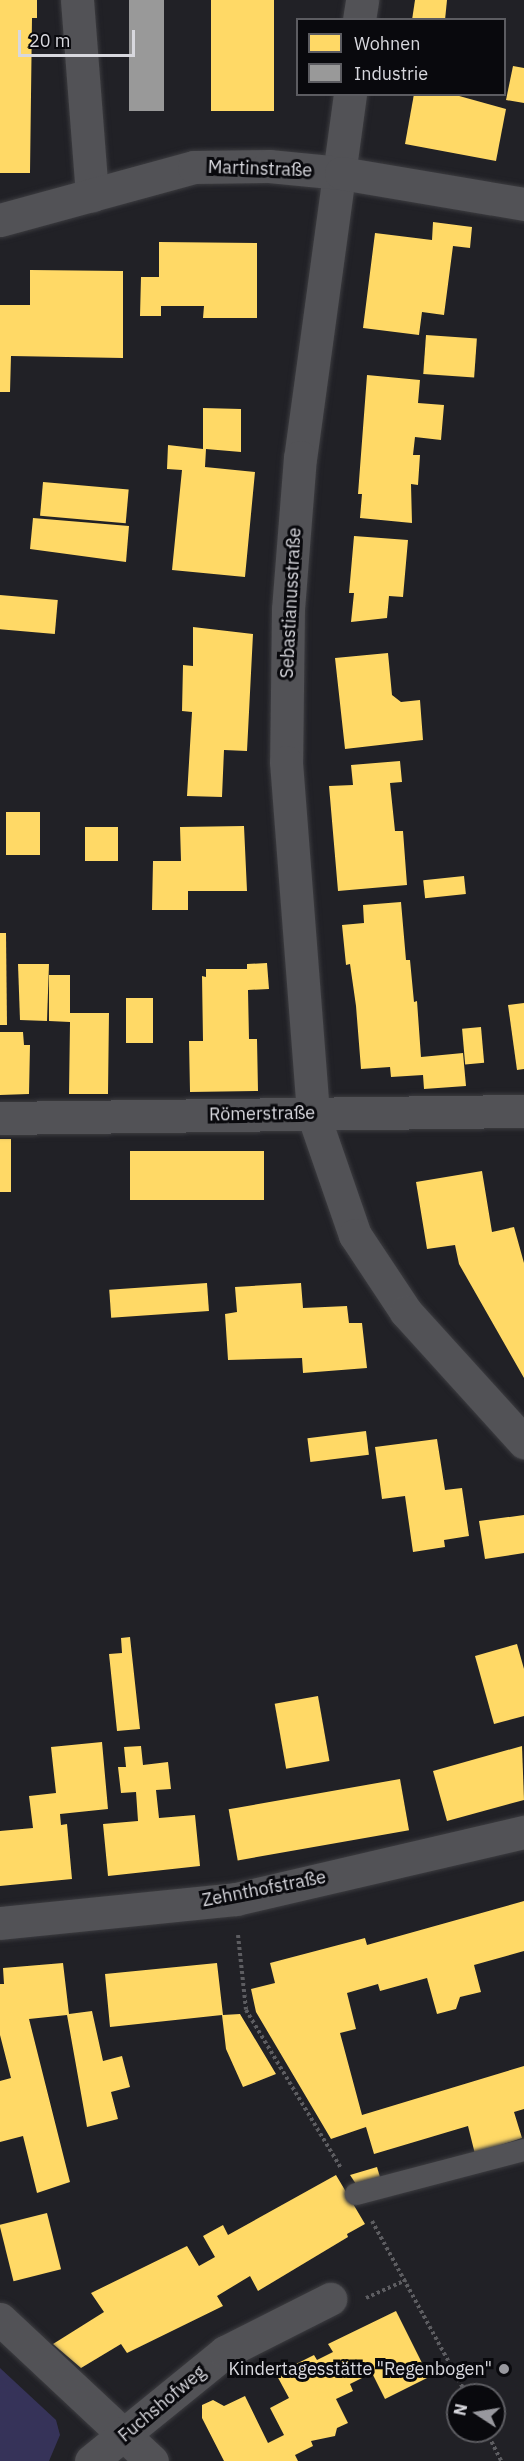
<!DOCTYPE html>
<html>
<head>
<meta charset="utf-8">
<style>
  body { margin:0 }
  #map { position:relative; width:524px; height:2461px; overflow:hidden; background:#212126; font-family:"IBM Plex Sans",sans-serif }
  div>[style] { position:absolute }
  .green>* { inset:0; background:#363359 }
  .homes>* { inset:0; background:#ffd966; transform-origin:0 0 }
  .industry>* { inset:0; background:#999; transform-origin:0 0 }
  .path>* { height:4px; margin-top:-2px; transform-origin:0; background:repeating-linear-gradient(90deg,#5d5d61 0 3px,transparent 0 6px) }
  .roads { filter:drop-shadow(0 0 2px #3c3c40) drop-shadow(0 0 2px #3c3c40) }
  .service>* { height:22px; margin:-11px; padding:0 11px; transform-origin:11px; border-radius:11px; background:#525256 }
  .minor>* { height:33px; margin:-16.5px; padding:0 16.5px; transform-origin:16.5px; border-radius:16.5px; background:#525256 }
  .dots>* { width:16px; height:16px; translate:-50% -50%; box-sizing:border-box; border:3px solid #09090d; border-radius:50% }
  span { translate:-50% -50%; white-space:nowrap; text-align:center; line-height:1.15; -webkit-text-stroke:6px #09090d; paint-order:stroke }
  .street-label { font-size:18px; color:#d8d8de }
  .poi-label { font-size:18px; color:#d8d8de }
  .right { translate:-100% -50%; text-align:right }
  .legend { position:absolute; left:296px; top:18px; width:210px; height:78px; box-sizing:border-box; background:#09090d; border:2px solid #5c5c61; margin:0; padding:8px 10px; list-style:none; font-size:18px; color:#d8d8de }
  .legend li { display:flex; align-items:center; gap:12px; height:30px }
  .legend b { width:30px; border:2px solid #5c5c61 }
  .north { position:absolute; left:446px; top:2383px; width:60px; height:60px; box-sizing:border-box; background:#09090d; border:2px solid #5c5c61; border-radius:50%; rotate:282deg; font-size:16px; font-weight:700; line-height:24px; text-align:center; color:#d8d8de }
  .north::after { content:''; display:block; margin:auto; width:21px; height:27px; background:#98989e; clip-path:polygon(50% 0,100% 100%,50% 72%,0 100%) }
  .scale { position:absolute; left:18px; top:30px; width:117px; height:27px; box-sizing:border-box; border:3px solid #d8d8de; border-top:0; padding-left:8px; font-size:18px; line-height:21px; white-space:nowrap; color:#d8d8de; -webkit-text-stroke:4px #09090d; paint-order:stroke }
</style>
</head>
<body>
<div id="map">
  <div class="green">
    <i style="clip-path:polygon(0 2368px,56px 2420px,60px 2435px,49px 2461px,0 2461px)"></i>
  </div>
  <div class="homes">
    <i style="clip-path:polygon(0 0,37px 0,37px 18px,32px 18px,30px 173px,0 173px)"></i>
    <i style="left:211px;top:0;width:63px;height:111px"></i>
    <i style="clip-path:polygon(415px 0,447px 0,445px 20px,412px 20px)"></i>
    <i style="clip-path:polygon(513px 66px,524px 68px,524px 103px,506px 100px)"></i>
    <i style="clip-path:polygon(414px 94px,452px 94px,506px 109px,496px 161px,405px 144px)"></i>
    <i style="clip-path:polygon(433px 222px,472px 227px,470px 248px,453px 246px,444px 315px,422px 312px,419px 335px,363px 328px,375px 233px,432px 240px)"></i>
    <i style="clip-path:polygon(159px 242px,257px 243px,257px 318px,203px 318px,204px 306px,161px 306px,161px 316px,140px 316px,141px 277px,159px 277px)"></i>
    <i style="clip-path:polygon(30px 270px,123px 271px,123px 358px,11px 356px,10px 392px,0 392px,0 305px,30px 305px)"></i>
    <i style="left:426px;top:335px;width:51px;height:39px;rotate:4deg"></i>
    <i style="clip-path:polygon(367px 375px,420px 380px,418px 403px,444px 405px,441px 440px,415px 437px,413px 455px,420px 455px,418px 485px,411px 484px,412px 523px,360px 518px,362px 494px,358px 494px)"></i>
    <i style="clip-path:polygon(203px 408px,241px 409px,241px 452px,206px 449px,205px 467px,255px 472px,245px 577px,172px 570px,182px 470px,167px 469px,168px 445px,203px 449px)"></i>
    <i style="left:43px;top:482px;width:86px;height:34px;rotate:5deg"></i>
    <i style="clip-path:polygon(33px 518px,129px 526px,126px 562px,30px 549px)"></i>
    <i style="clip-path:polygon(354px 536px,408px 540px,403px 597px,389px 596px,387px 618px,351px 622px,354px 593px,349px 593px)"></i>
    <i style="left:0;top:595px;width:58px;height:34px;rotate:5deg"></i>
    <i style="clip-path:polygon(193px 627px,253px 634px,247px 751px,224px 750px,222px 797px,187px 796px,192px 712px,182px 711px,183px 665px,193px 666px)"></i>
    <i style="clip-path:polygon(388px 653px,392px 695px,401px 702px,420px 700px,423px 740px,345px 749px,335px 658px)"></i>
    <i style="clip-path:polygon(400px 761px,402px 782px,390px 783px,395px 831px,403px 831px,407px 885px,338px 891px,329px 786px,353px 785px,351px 765px)"></i>
    <i style="left:6px;top:812px;width:34px;height:43px"></i>
    <i style="clip-path:polygon(244px 826px,247px 891px,188px 891px,188px 910px,152px 910px,153px 861px,181px 861px,180px 827px)"></i>
    <i style="left:85px;top:827px;width:33px;height:34px"></i>
    <i style="left:464px;top:876px;width:18px;height:41px;rotate:84deg"></i>
    <i style="clip-path:polygon(401px 902px,406px 960px,410px 960px,414px 1002px,417px 1001px,421px 1057px,463px 1053px,466px 1086px,424px 1089px,423px 1075px,391px 1077px,390px 1067px,361px 1069px,356px 1006px,350px 964px,346px 965px,342px 925px,364px 923px,363px 905px)"></i>
    <i style="clip-path:polygon(0 933px,6px 933px,7px 1025px,0 1025px)"></i>
    <i style="clip-path:polygon(267px 963px,269px 989px,248px 990px,249px 1039px,257px 1039px,258px 1091px,190px 1092px,189px 1041px,203px 1041px,202px 976px,206px 977px,206px 969px,247px 969px,247px 964px)"></i>
    <i style="clip-path:polygon(18px 964px,49px 964px,47px 1021px,20px 1020px)"></i>
    <i style="clip-path:polygon(49px 975px,70px 975px,70px 1013px,109px 1013px,108px 1094px,69px 1094px,70px 1022px,49px 1021px)"></i>
    <i style="left:126px;top:998px;width:27px;height:45px"></i>
    <i style="clip-path:polygon(524px 1003px,524px 1069px,517px 1070px,508px 1005px)"></i>
    <i style="left:481px;top:1027px;width:36px;height:19px;rotate:85deg"></i>
    <i style="clip-path:polygon(0 1032px,23px 1032px,24px 1045px,30px 1045px,29px 1094px,0 1095px)"></i>
    <i style="left:0;top:1139px;width:11px;height:53px"></i>
    <i style="left:130px;top:1151px;width:134px;height:49px"></i>
    <i style="clip-path:polygon(482px 1171px,492px 1232px,514px 1227px,524px 1263px,524px 1378px,459px 1264px,455px 1245px,427px 1249px,416px 1182px)"></i>
    <i style="left:207px;top:1283px;width:28px;height:98px;rotate:86deg"></i>
    <i style="clip-path:polygon(301px 1283px,303px 1308px,347px 1306px,349px 1323px,362px 1323px,367px 1368px,303px 1373px,302px 1358px,228px 1360px,225px 1314px,237px 1312px,235px 1287px)"></i>
    <i style="left:366px;top:1431px;width:24px;height:59px;rotate:83deg"></i>
    <i style="clip-path:polygon(437px 1439px,445px 1490px,462px 1488px,469px 1536px,444px 1540px,445px 1547px,413px 1552px,405px 1496px,382px 1499px,375px 1447px)"></i>
    <i style="clip-path:polygon(524px 1515px,524px 1553px,485px 1559px,479px 1521px)"></i>
    <i style="clip-path:polygon(130px 1637px,140px 1729px,117px 1731px,109px 1654px,122px 1653px,121px 1638px)"></i>
    <i style="clip-path:polygon(517px 1644px,524px 1669px,524px 1716px,494px 1724px,475px 1656px)"></i>
    <i style="left:318px;top:1696px;width:66px;height:44px;rotate:80deg"></i>
    <i style="clip-path:polygon(102px 1742px,108px 1809px,60px 1814px,61px 1825px,67px 1824px,72px 1879px,0 1886px,0 1831px,33px 1828px,29px 1796px,56px 1793px,51px 1747px)"></i>
    <i style="clip-path:polygon(141px 1746px,143px 1765px,168px 1762px,171px 1789px,156px 1790px,159px 1818px,195px 1815px,200px 1866px,108px 1876px,103px 1824px,138px 1821px,136px 1792px,121px 1793px,118px 1767px,126px 1767px,124px 1747px)"></i>
    <i style="clip-path:polygon(522px 1746px,524px 1800px,447px 1821px,433px 1771px)"></i>
    <i style="left:400px;top:1779px;width:52px;height:174px;rotate:80deg"></i>
    <i style="clip-path:polygon(524px 1901px,524px 1951px,474px 1965px,481px 1992px,460px 1997px,456px 2009px,437px 2014px,427px 1978px,380px 1991px,378px 1984px,347px 1993px,356px 2029px,340px 2033px,362px 2115px,524px 2066px,524px 2109px,514px 2112px,522px 2138px,475px 2154px,468px 2126px,374px 2154px,366px 2127px,331px 2139px,256px 2012px,251px 1989px,275px 1983px,270px 1963px,365px 1938px,367px 1945px)"></i>
    <i style="clip-path:polygon(63px 1963px,69px 2014px,92px 2011px,103px 2061px,122px 2056px,130px 2087px,111px 2092px,118px 2119px,87px 2127px,67px 2015px,29px 2019px,70px 2182px,37px 2193px,23px 2136px,0 2142px,0 2081px,11px 2078px,0 2035px,0 1984px,4px 1984px,3px 1968px)"></i>
    <i style="clip-path:polygon(217px 1963px,223px 2015px,240px 2014px,276px 2074px,243px 2087px,226px 2049px,222px 2015px,110px 2027px,105px 1974px)"></i>
    <i style="clip-path:polygon(377px 2167px,382px 2184px,360px 2190px,350px 2175px)"></i>
    <i style="clip-path:polygon(336px 2175px,365px 2224px,347px 2234px,348px 2237px,258px 2291px,250px 2276px,217px 2296px,223px 2306px,127px 2353px,121px 2344px,81px 2368px,53px 2344px,104px 2312px,91px 2293px,187px 2246px,199px 2266px,215px 2257px,203px 2236px,223px 2225px,228px 2235px)"></i>
    <i style="left:47px;top:2213px;width:58px;height:49px;rotate:76deg"></i>
    <i style="clip-path:polygon(396px 2311px,429px 2377px,385px 2399px,372px 2373px,350px 2384px,353px 2391px,336px 2399px,348px 2423px,337px 2428px,335px 2436px,311px 2441px,313px 2446px,295px 2455px,298px 2461px,224px 2461px,202px 2418px,202px 2405px,213px 2400px,224px 2406px,245px 2396px,268px 2443px,284px 2435px,270px 2408px,289px 2398px,276px 2374px,314px 2355px,317px 2360px,333px 2352px,328px 2344px)"></i>
  </div>
  <div class="industry">
    <i style="left:129px;top:0;width:35px;height:111px"></i>
  </div>
  <div class="path">
    <i style="left:238px;top:1935px;width:75px;rotate:83.9deg"></i>
    <i style="left:246px;top:2010px;width:184px;rotate:59deg"></i>
    <i style="left:372px;top:2221px;width:198px;rotate:61.4deg"></i>
    <i style="left:366px;top:2298px;width:44px;rotate:-24.2deg"></i>
    <i style="left:486px;top:2431px;width:34px;rotate:63deg"></i>
  </div>
  <div class="roads">
    <div class="service">
      <i style="left:356px;top:2194px;width:174px;rotate:-14.7deg"></i>
    </div>
    <div class="minor">
      <i style="left:77px;top:0;width:196px;rotate:85.6deg"></i>
      <i style="left:359px;top:20px;width:20px;rotate:-81deg"></i>
      <i style="left:350px;top:94px;width:366px;rotate:97.8deg"></i>
      <i style="left:300px;top:457px;width:152px;rotate:94.5deg"></i>
      <i style="left:288px;top:609px;width:153px;rotate:90.7deg"></i>
      <i style="left:286px;top:762px;width:353px;rotate:85.6deg"></i>
      <i style="left:313px;top:1114px;width:128px;rotate:70.9deg"></i>
      <i style="left:355px;top:1235px;width:92px;rotate:56.5deg"></i>
      <i style="left:406px;top:1312px;width:176px;rotate:47.8deg"></i>
      <i style="left:0;top:220px;width:201px;rotate:-15.3deg"></i>
      <i style="left:194px;top:167px;width:75px;rotate:-0.8deg"></i>
      <i style="left:269px;top:166px;width:72px;rotate:5.6deg"></i>
      <i style="left:341px;top:173px;width:186px;rotate:9.6deg"></i>
      <i style="left:0;top:1118px;width:524px;rotate:-0.77deg"></i>
      <i style="left:0;top:1923px;width:237px;rotate:-5.8deg"></i>
      <i style="left:236px;top:1899px;width:296px;rotate:-13.1deg"></i>
      <i style="left:0;top:2319px;width:208px;rotate:43.1deg"></i>
      <i style="left:91px;top:2461px;width:173px;rotate:-39.1deg"></i>
      <i style="left:225px;top:2352px;width:118px;rotate:-26.8deg"></i>
    </div>
  </div>
  <div class="dots">
    <i style="left:504px;top:2369px;background:#98989e"></i>
  </div>
  <div class="street-label">
    <span style="left:260px;top:169px;rotate:2deg">Martinstraße</span>
    <span style="left:291px;top:603px;rotate:-87deg">Sebastianusstraße</span>
    <span style="left:262px;top:1114px;rotate:-1deg">Römerstraße</span>
    <span style="left:264px;top:1889px;rotate:-11deg">Zehnthofstraße</span>
    <span style="left:162px;top:2404px;rotate:-40deg">Fuchshofweg</span>
  </div>
  <div class="poi-label">
    <span class="right" style="left:492px;top:2369px">Kindertagesstätte "Regenbogen"</span>
  </div>
  <ul class="legend">
  <li><b style="height:16px;background:#ffd966"></b>Wohnen</li>
  <li><b style="height:16px;background:#999"></b>Industrie</li>
  </ul>
  <div class="north">N</div>
  <div class="scale">20 m</div>
</div>
</body>
</html>
